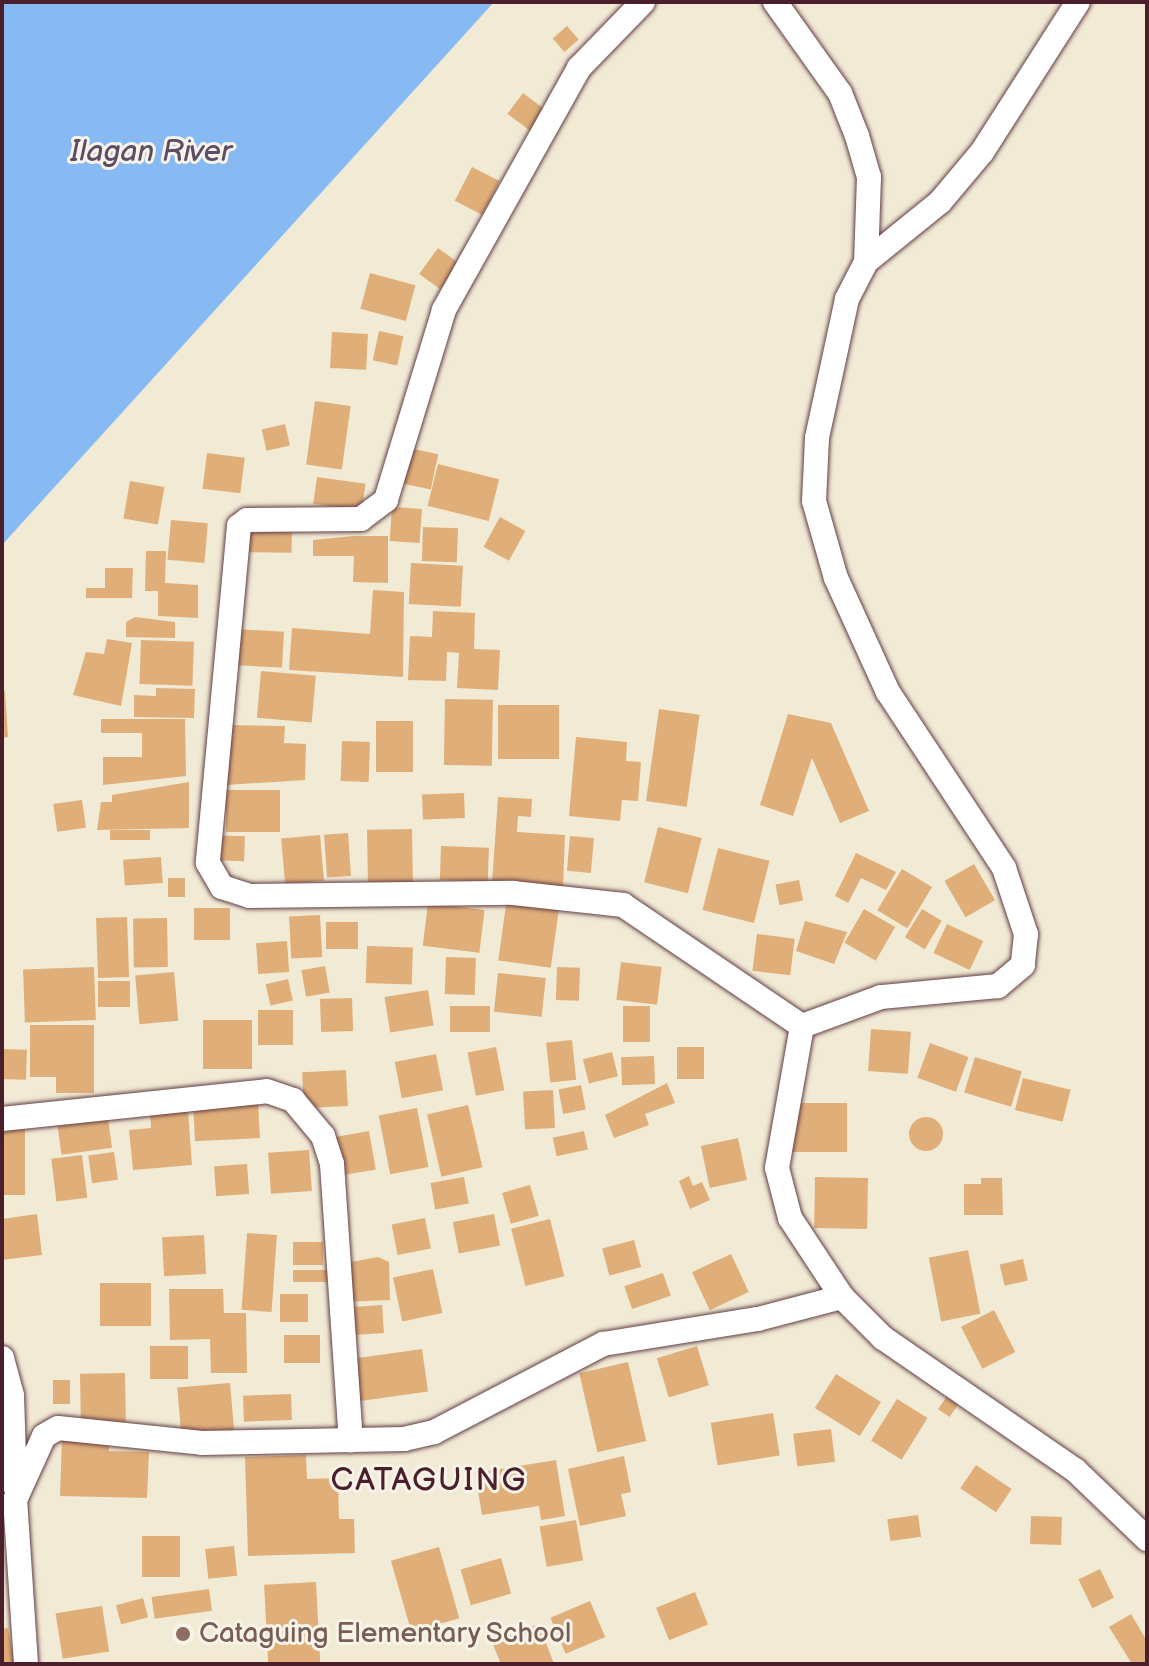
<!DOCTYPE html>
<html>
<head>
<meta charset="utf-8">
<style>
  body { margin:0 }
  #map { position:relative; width:1149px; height:1666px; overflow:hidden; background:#f1ead5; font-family:"Balsamiq Sans",sans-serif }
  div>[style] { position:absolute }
  .water>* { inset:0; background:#87b9f3 }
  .building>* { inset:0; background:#e0af79; transform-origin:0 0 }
  .round { border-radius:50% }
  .roads { filter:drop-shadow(0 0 2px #633d44) drop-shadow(0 0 2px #633d44) }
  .minor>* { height:24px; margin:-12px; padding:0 12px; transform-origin:12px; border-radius:12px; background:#fff }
  .dots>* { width:22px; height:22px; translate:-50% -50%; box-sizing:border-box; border:4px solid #f7f3e8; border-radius:50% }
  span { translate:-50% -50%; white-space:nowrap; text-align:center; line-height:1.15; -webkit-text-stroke:6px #f7f3e8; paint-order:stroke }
  .education-label { font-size:28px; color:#785e54 }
  .left { translate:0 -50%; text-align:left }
  .water-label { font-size:30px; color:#5c4d67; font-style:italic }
  .quarter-label { font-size:32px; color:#4a1f2b; letter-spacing:2px }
  .frame { position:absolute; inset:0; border:4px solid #4a1f2b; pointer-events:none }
</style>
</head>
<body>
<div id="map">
  <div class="water">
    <i style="clip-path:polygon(2px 2px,494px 2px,2px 545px)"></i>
  </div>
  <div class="building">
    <i style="left:567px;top:26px;width:18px;height:19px;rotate:49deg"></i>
    <i style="left:523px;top:93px;width:30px;height:26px;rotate:37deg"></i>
    <i style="left:472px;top:167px;width:31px;height:38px;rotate:27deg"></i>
    <i style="left:438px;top:248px;width:26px;height:32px;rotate:36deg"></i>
    <i style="left:370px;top:273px;width:47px;height:37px;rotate:15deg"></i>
    <i style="left:379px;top:331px;width:25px;height:30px;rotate:12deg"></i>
    <i style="left:332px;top:332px;width:36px;height:36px;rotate:3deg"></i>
    <i style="left:315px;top:401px;width:36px;height:64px;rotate:8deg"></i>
    <i style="left:285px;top:424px;width:22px;height:24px;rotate:77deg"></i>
    <i style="left:404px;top:447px;width:35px;height:36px;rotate:12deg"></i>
    <i style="left:207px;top:453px;width:38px;height:36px;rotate:7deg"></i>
    <i style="left:438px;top:464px;width:63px;height:43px;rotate:14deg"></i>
    <i style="left:317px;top:477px;width:49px;height:27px;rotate:8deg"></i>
    <i style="left:130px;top:481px;width:35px;height:38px;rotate:10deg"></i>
    <i style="left:392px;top:507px;width:30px;height:34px;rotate:4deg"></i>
    <i style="left:500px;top:517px;width:29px;height:34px;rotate:29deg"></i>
    <i style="left:171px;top:520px;width:37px;height:40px;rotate:5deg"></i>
    <i style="left:245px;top:524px;width:47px;height:28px;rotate:1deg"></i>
    <i style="left:423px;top:527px;width:35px;height:34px;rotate:2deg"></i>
    <i style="clip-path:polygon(354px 536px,388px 536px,388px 583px,353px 582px,354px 556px,313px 556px,313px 540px)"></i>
    <i style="clip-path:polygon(146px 551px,166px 551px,165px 583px,198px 585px,198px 618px,158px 616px,158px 591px,145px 591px)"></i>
    <i style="left:411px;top:563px;width:52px;height:41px;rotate:3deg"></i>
    <i style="clip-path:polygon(105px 568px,133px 568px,132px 598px,86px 598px,86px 588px,105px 588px)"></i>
    <i style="clip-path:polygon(373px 590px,404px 592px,403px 677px,289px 670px,292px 628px,370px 634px)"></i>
    <i style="clip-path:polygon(433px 611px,475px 613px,474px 649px,500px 650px,498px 690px,457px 688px,459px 653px,447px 652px,446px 681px,408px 680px,410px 636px,432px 637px)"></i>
    <i style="clip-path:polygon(135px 617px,175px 622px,175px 638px,126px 637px,126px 622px)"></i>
    <i style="left:233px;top:629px;width:51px;height:36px;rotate:3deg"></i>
    <i style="clip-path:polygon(107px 639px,132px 643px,121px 706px,73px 695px,86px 652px,104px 654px)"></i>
    <i style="left:141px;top:640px;width:53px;height:44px;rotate:2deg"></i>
    <i style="left:261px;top:671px;width:55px;height:47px;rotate:5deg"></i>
    <i style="clip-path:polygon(156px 688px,195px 689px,194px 718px,134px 717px,134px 695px,156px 696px)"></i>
    <i style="clip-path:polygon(5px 691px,8px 737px,2px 738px,2px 692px)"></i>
    <i style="left:445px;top:699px;width:48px;height:66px;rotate:1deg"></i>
    <i style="left:498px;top:705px;width:61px;height:54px"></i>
    <i style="left:659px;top:709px;width:41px;height:93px;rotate:8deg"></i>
    <i style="clip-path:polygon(788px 714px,831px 723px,869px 811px,840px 823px,812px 758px,793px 816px,760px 805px)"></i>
    <i style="clip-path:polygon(101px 719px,185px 719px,186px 776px,103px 785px,103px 757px,142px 757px,142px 733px,101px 733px)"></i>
    <i style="left:376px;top:721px;width:37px;height:51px"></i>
    <i style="clip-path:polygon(226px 725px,285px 726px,284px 743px,306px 744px,305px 780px,225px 785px)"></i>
    <i style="clip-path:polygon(576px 737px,627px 742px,626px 761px,641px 762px,638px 801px,622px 800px,620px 821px,569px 816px)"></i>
    <i style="left:342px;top:741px;width:28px;height:40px;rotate:2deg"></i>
    <i style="clip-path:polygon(189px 782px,189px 828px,97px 830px,101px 802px,112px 802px,112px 795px)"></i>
    <i style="left:226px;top:790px;width:54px;height:42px"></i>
    <i style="left:464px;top:793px;width:25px;height:42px;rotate:88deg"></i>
    <i style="clip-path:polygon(498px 797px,532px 799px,531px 817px,518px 816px,517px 832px,565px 835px,563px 887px,492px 883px)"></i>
    <i style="left:82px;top:800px;width:28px;height:29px;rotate:82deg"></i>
    <i style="left:658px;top:827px;width:45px;height:57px;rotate:14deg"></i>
    <i style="left:412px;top:829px;width:55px;height:45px;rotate:89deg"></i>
    <i style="left:150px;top:830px;width:10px;height:40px;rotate:90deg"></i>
    <i style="left:348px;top:833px;width:43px;height:24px;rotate:86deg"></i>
    <i style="left:209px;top:835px;width:36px;height:25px;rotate:2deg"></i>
    <i style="left:320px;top:835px;width:46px;height:39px;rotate:85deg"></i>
    <i style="left:570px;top:836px;width:24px;height:35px;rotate:5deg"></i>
    <i style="left:441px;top:846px;width:48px;height:34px;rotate:2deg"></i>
    <i style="left:718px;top:848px;width:53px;height:64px;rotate:14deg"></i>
    <i style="clip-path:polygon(856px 853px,896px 872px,886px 890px,861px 878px,848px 903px,835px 896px)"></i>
    <i style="left:161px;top:857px;width:26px;height:38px;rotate:86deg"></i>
    <i style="left:974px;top:864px;width:42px;height:34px;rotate:60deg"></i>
    <i style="left:902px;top:869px;width:35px;height:48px;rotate:31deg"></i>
    <i style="left:168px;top:878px;width:17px;height:19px"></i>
    <i style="left:799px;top:880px;width:21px;height:24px;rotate:79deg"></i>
    <i style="left:507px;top:898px;width:53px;height:63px;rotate:8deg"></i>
    <i style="left:428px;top:903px;width:57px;height:43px;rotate:7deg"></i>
    <i style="left:194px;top:908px;width:36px;height:32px"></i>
    <i style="left:864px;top:909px;width:36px;height:39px;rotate:30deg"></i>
    <i style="left:922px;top:909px;width:23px;height:33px;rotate:31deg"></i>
    <i style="left:320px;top:915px;width:42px;height:31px;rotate:87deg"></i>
    <i style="left:127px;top:917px;width:60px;height:31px;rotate:88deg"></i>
    <i style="left:167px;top:918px;width:49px;height:34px;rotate:89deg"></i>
    <i style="clip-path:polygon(805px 921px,847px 932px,834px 964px,796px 951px)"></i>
    <i style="left:326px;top:922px;width:32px;height:27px"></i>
    <i style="left:947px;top:924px;width:40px;height:32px;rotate:25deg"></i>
    <i style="left:757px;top:934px;width:38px;height:37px;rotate:7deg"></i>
    <i style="left:287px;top:941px;width:31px;height:31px;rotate:86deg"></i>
    <i style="left:367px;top:946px;width:46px;height:37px;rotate:2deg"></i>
    <i style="left:446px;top:957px;width:30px;height:37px;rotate:2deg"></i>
    <i style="left:621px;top:962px;width:41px;height:38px;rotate:7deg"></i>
    <i style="left:325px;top:966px;width:27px;height:24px;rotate:80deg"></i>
    <i style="left:94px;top:967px;width:53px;height:71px;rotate:88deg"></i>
    <i style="left:557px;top:967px;width:23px;height:33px;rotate:2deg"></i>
    <i style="left:174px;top:972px;width:49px;height:39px;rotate:85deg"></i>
    <i style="left:498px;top:973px;width:48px;height:39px;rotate:6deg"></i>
    <i style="left:288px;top:979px;width:22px;height:23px;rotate:77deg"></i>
    <i style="left:98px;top:981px;width:32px;height:26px"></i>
    <i style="left:428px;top:990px;width:36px;height:44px;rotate:81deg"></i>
    <i style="left:352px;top:998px;width:33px;height:32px;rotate:88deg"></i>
    <i style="left:450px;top:1006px;width:40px;height:26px"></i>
    <i style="left:623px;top:1006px;width:27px;height:36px"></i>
    <i style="left:258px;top:1010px;width:35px;height:35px"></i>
    <i style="left:203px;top:1020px;width:49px;height:49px"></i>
    <i style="clip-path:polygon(30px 1025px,94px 1025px,94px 1093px,56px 1093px,56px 1077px,30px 1077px)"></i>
    <i style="left:871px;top:1029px;width:40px;height:42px;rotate:4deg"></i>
    <i style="left:572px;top:1040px;width:40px;height:26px;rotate:84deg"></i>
    <i style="left:930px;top:1043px;width:41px;height:37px;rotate:20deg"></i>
    <i style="left:496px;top:1047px;width:44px;height:29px;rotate:79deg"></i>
    <i style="left:677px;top:1047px;width:27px;height:32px"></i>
    <i style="left:2px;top:1049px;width:25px;height:30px;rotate:2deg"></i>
    <i style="left:612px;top:1052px;width:25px;height:30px;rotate:76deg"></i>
    <i style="left:436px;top:1054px;width:37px;height:42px;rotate:79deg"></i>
    <i style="left:654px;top:1056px;width:28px;height:33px;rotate:88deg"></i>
    <i style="left:975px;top:1057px;width:49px;height:37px;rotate:17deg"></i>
    <i style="left:346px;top:1070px;width:36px;height:44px;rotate:87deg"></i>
    <i style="left:1023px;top:1078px;width:49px;height:33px;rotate:14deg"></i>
    <i style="clip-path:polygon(667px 1083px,675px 1103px,645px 1114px,649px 1125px,614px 1138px,605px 1115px)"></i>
    <i style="left:581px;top:1085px;width:25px;height:23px;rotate:79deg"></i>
    <i style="left:553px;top:1090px;width:38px;height:30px;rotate:87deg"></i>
    <i style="left:258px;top:1101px;width:37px;height:65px;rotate:87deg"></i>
    <i style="left:791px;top:1103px;width:56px;height:49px"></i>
    <i style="left:468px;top:1105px;width:64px;height:42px;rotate:77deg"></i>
    <i style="left:417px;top:1108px;width:60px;height:39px;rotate:79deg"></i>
    <i style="clip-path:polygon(188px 1110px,192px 1165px,133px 1170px,129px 1130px,151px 1128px,150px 1113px)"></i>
    <i class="round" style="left:909px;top:1117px;width:34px;height:34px"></i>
    <i style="left:108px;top:1119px;width:29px;height:51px;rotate:82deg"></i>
    <i style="left:2px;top:1123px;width:23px;height:72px"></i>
    <i style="left:369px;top:1131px;width:39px;height:34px;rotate:80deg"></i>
    <i style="left:584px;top:1131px;width:19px;height:32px;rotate:78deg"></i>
    <i style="left:738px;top:1138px;width:43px;height:38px;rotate:78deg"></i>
    <i style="left:309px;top:1150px;width:41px;height:41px;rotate:86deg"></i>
    <i style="left:114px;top:1152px;width:28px;height:26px;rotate:82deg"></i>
    <i style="left:82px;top:1155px;width:43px;height:31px;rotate:83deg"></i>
    <i style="left:247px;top:1164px;width:30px;height:33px;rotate:86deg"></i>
    <i style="clip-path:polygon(689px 1176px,693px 1186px,702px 1182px,710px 1200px,690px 1209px,679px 1181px)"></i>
    <i style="left:464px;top:1177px;width:27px;height:34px;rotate:80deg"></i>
    <i style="left:815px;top:1177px;width:53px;height:51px;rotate:1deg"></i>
    <i style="clip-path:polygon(981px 1178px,1002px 1178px,1003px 1215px,964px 1215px,964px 1184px,981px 1184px)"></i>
    <i style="left:530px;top:1185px;width:32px;height:29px;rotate:74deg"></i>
    <i style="clip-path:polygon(37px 1214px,42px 1255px,2px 1260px,2px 1219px)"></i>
    <i style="left:494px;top:1214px;width:32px;height:42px;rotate:79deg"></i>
    <i style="left:425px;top:1218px;width:31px;height:34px;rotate:79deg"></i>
    <i style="left:550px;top:1219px;width:59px;height:40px;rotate:76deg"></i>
    <i style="left:247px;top:1233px;width:30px;height:77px;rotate:4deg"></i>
    <i style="left:204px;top:1235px;width:39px;height:42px;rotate:87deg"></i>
    <i style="left:634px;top:1240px;width:28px;height:33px;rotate:75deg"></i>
    <i style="left:293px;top:1242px;width:30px;height:23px"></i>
    <i style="left:968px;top:1250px;width:65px;height:40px;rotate:79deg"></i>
    <i style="left:731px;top:1254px;width:42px;height:43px;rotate:65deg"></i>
    <i style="clip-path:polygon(378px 1257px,389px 1262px,390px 1300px,342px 1302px,340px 1264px)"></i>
    <i style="left:1023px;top:1259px;width:22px;height:24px;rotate:77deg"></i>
    <i style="left:433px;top:1269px;width:45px;height:41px;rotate:78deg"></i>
    <i style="left:293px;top:1270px;width:34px;height:12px"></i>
    <i style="left:663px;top:1273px;width:24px;height:41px;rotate:71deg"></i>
    <i style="left:151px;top:1283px;width:43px;height:51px;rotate:90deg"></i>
    <i style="clip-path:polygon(169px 1289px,223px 1289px,224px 1313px,246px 1313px,247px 1373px,211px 1373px,210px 1339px,170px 1340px)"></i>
    <i style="left:280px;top:1294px;width:28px;height:28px"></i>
    <i style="left:382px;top:1305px;width:28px;height:37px;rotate:86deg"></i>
    <i style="left:994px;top:1310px;width:47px;height:37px;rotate:63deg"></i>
    <i style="left:284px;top:1335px;width:36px;height:28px"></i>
    <i style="left:188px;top:1346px;width:33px;height:38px;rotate:90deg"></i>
    <i style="left:697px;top:1346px;width:41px;height:42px;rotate:73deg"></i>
    <i style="left:422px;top:1349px;width:43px;height:75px;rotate:82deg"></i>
    <i style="left:628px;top:1362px;width:81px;height:50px;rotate:77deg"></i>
    <i style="left:125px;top:1373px;width:49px;height:45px;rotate:89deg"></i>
    <i style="left:836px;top:1374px;width:53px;height:40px;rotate:32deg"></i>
    <i style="left:53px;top:1380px;width:17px;height:24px"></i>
    <i style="left:230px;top:1383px;width:47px;height:53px;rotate:85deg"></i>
    <i style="left:291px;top:1394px;width:26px;height:48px;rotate:88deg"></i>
    <i style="left:947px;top:1396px;width:14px;height:16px;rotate:34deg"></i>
    <i style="left:897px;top:1399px;width:36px;height:49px;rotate:32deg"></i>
    <i style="left:773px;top:1413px;width:43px;height:63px;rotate:81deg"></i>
    <i style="left:831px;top:1429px;width:33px;height:38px;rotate:83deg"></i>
    <i style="clip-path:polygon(62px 1437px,109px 1439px,109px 1451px,149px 1452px,147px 1498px,60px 1496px)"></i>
    <i style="clip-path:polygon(306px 1455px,307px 1479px,338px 1478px,339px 1519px,354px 1519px,355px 1553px,248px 1556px,245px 1457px)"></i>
    <i style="clip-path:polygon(624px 1456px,631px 1492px,621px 1494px,626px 1516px,580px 1526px,568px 1469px)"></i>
    <i style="clip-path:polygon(556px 1460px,565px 1516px,541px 1520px,539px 1506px,482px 1515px,475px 1473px)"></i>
    <i style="left:976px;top:1465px;width:43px;height:28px;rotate:34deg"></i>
    <i style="left:918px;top:1515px;width:22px;height:31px;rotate:82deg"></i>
    <i style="left:1031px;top:1516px;width:31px;height:28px;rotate:2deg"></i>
    <i style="left:576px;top:1520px;width:41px;height:37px;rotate:80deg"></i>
    <i style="left:142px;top:1536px;width:38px;height:41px"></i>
    <i style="left:234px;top:1546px;width:30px;height:29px;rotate:84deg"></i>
    <i style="left:439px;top:1547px;width:74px;height:50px;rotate:74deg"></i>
    <i style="left:501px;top:1558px;width:37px;height:42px;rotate:74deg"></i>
    <i style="left:1100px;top:1569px;width:32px;height:24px;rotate:64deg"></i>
    <i style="left:316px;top:1582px;width:82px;height:52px;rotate:87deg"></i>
    <i style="left:209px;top:1589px;width:22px;height:58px;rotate:82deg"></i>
    <i style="left:695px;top:1592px;width:35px;height:42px;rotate:68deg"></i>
    <i style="left:143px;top:1598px;width:20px;height:28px;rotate:75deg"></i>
    <i style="left:590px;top:1601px;width:39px;height:43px;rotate:67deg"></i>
    <i style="left:102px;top:1606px;width:46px;height:47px;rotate:81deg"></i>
    <i style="clip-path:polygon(1131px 1614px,1147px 1641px,1147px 1664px,1132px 1664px,1109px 1627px)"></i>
    <i style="clip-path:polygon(539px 1624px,554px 1664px,501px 1664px,492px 1642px)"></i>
    <i style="clip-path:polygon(8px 1628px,15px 1664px,2px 1664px,2px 1629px)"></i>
  </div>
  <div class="roads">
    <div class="minor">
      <i style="left:643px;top:2px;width:92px;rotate:134.1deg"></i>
      <i style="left:579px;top:68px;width:277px;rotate:119.2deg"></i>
      <i style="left:444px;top:310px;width:199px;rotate:107deg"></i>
      <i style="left:386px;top:500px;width:31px;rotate:143deg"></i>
      <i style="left:361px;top:519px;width:114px;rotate:179.5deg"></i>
      <i style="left:247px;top:520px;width:10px;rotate:143deg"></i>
      <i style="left:239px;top:526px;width:338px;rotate:95.3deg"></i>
      <i style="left:208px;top:863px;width:28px;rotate:60deg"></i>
      <i style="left:222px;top:887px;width:28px;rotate:18deg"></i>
      <i style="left:249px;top:896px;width:264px;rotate:-0.7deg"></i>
      <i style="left:513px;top:893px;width:111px;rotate:6.2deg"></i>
      <i style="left:623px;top:905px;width:216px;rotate:34.1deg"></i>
      <i style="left:775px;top:2px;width:112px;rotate:54.5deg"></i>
      <i style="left:840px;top:93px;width:46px;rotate:68.4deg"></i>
      <i style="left:857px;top:136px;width:43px;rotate:73.7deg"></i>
      <i style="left:869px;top:177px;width:85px;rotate:92deg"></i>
      <i style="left:1078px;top:2px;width:178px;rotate:122.6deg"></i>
      <i style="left:982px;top:152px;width:65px;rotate:130deg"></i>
      <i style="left:940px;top:202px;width:95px;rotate:141deg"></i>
      <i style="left:866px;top:262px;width:42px;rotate:117.2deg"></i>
      <i style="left:847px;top:299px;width:142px;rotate:102.2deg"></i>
      <i style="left:817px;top:438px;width:63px;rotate:92.7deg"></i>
      <i style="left:814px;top:501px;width:80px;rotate:74.1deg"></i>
      <i style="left:836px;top:578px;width:125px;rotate:65.5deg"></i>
      <i style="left:888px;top:692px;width:211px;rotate:56.6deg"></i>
      <i style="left:1004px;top:868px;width:70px;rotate:71.6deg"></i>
      <i style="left:1026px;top:934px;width:31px;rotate:96deg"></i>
      <i style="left:1023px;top:965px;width:33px;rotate:140deg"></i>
      <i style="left:998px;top:986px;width:118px;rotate:174.6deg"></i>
      <i style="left:881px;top:997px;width:84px;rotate:159.8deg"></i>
      <i style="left:802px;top:1026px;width:144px;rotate:100deg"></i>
      <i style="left:777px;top:1168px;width:52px;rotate:75.4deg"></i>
      <i style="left:790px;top:1218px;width:95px;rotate:56.6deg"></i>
      <i style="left:842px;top:1297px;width:58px;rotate:45deg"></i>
      <i style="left:883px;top:1338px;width:233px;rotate:34.5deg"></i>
      <i style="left:1075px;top:1470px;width:100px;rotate:43.8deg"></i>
      <i style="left:2px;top:1119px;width:266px;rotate:-6deg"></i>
      <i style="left:267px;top:1091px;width:28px;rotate:19deg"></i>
      <i style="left:293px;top:1100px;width:47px;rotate:50.2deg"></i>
      <i style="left:323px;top:1136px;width:29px;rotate:72deg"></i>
      <i style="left:332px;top:1164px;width:277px;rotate:86.1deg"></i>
      <i style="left:2px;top:1358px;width:39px;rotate:75deg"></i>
      <i style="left:12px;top:1396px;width:90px;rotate:88.1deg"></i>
      <i style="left:26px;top:1664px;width:164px;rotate:-93.8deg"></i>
      <i style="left:15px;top:1500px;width:70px;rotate:-65.6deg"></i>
      <i style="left:44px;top:1436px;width:16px;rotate:-30deg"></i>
      <i style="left:58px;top:1428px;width:145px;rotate:5.9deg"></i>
      <i style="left:202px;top:1443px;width:202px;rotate:-1.1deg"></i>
      <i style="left:404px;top:1439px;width:31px;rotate:-13deg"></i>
      <i style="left:434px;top:1432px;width:191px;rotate:-27.5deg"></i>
      <i style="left:603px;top:1344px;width:157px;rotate:-9.2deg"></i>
      <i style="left:758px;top:1319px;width:87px;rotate:-14.7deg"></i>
    </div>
  </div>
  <div class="dots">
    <i style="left:183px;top:1634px;background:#8d6e63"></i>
  </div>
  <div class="education-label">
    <span class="left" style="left:199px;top:1634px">Cataguing Elementary School</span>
  </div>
  <div class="water-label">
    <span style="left:151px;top:152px">Ilagan River</span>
  </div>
  <div class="quarter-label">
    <span style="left:429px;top:1481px">CATAGUING</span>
  </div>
  <div class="frame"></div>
</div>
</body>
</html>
